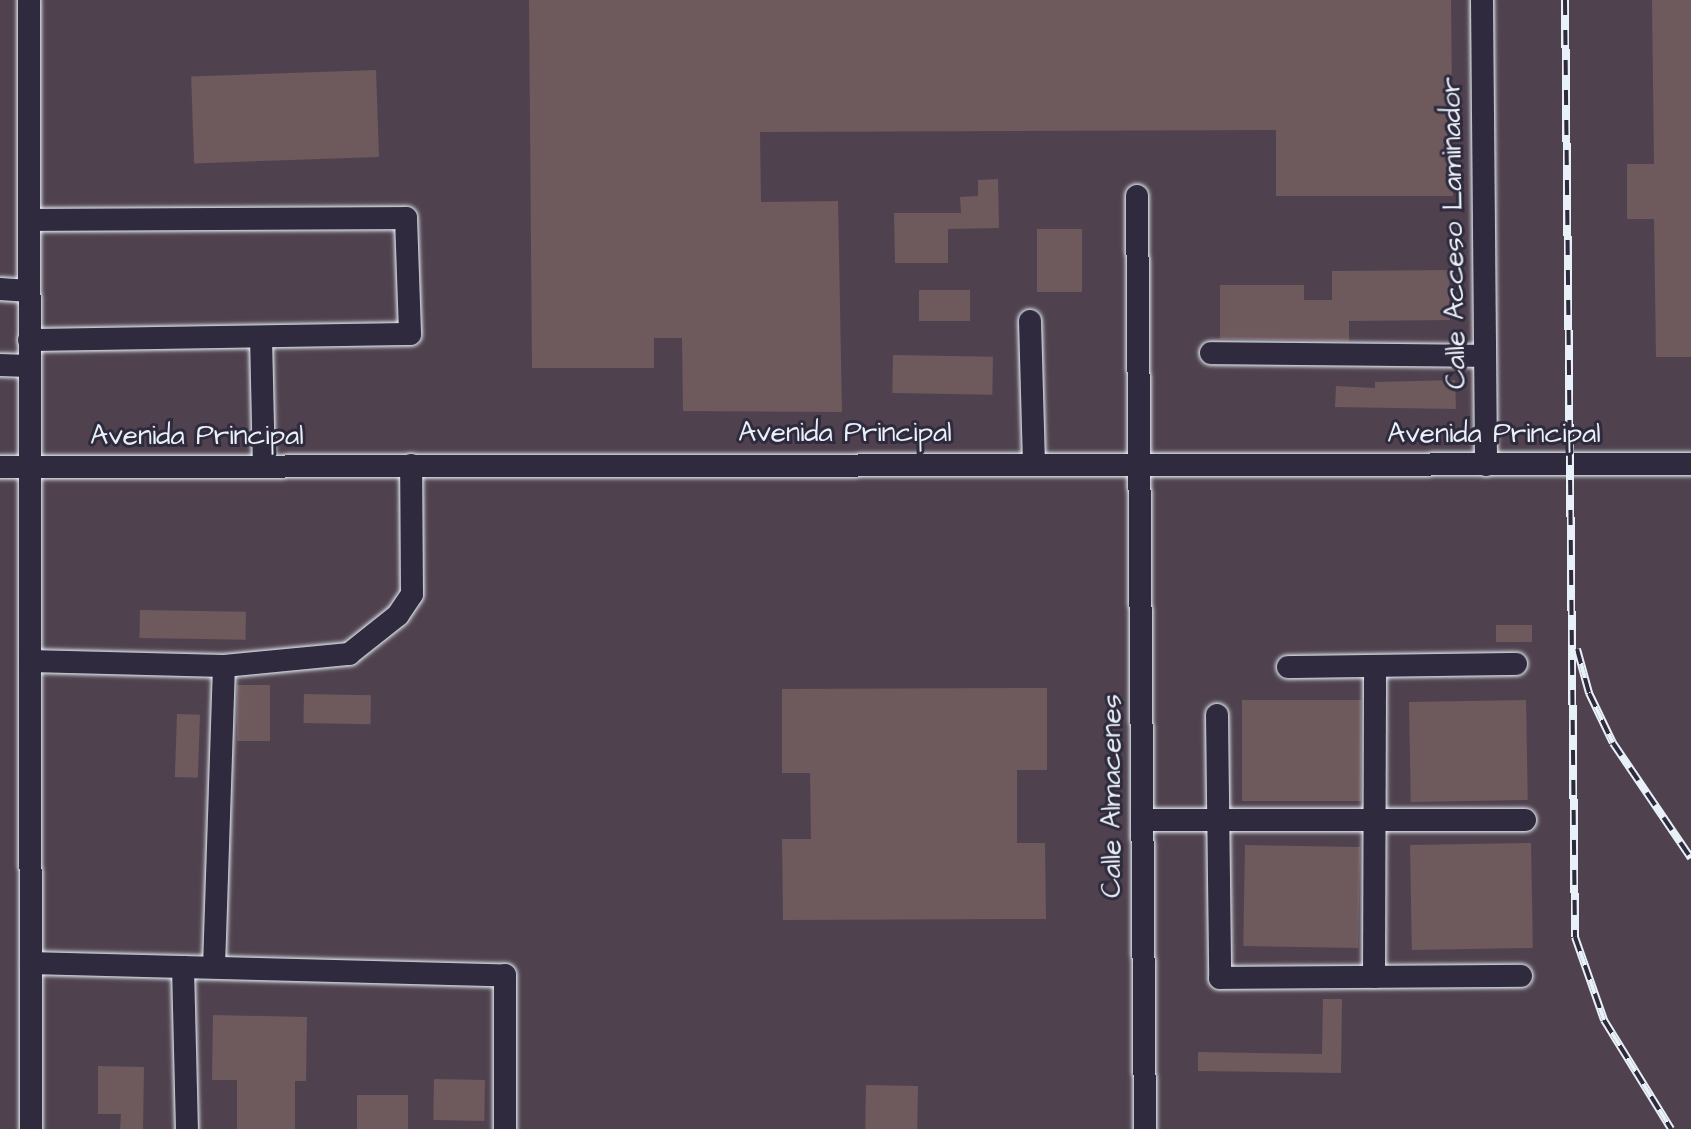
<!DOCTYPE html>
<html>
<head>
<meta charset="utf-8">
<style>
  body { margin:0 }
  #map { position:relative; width:1691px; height:1129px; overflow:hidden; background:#423847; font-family:"Architects Daughter",sans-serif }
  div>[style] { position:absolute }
  .built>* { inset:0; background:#4f424e; transform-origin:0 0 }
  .building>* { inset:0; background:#6e595d; transform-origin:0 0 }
  .roads { filter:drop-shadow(0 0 2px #e8f1f8) drop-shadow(0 0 2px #e8f1f8) }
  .minor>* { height:22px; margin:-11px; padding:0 11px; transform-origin:11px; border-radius:11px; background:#2f2a3d }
  .rail>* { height:8px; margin-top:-4px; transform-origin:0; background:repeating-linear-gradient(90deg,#2f2a3d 0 15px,#e8f1f8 0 30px); box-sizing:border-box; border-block:2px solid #e8f1f8 }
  span { translate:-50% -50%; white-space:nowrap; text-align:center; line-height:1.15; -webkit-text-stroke:6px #2f2a3d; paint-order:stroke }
  .street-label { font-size:28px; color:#e8f1f8 }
</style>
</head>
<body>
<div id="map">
  <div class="built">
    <i style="left:0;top:0;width:1691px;height:1129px"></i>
  </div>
  <div class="building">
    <i style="clip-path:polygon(529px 0,1451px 0,1453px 196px,1276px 196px,1276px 130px,760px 132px,761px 202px,838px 201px,842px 412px,683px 411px,682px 338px,654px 338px,654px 368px,532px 368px)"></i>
    <i style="clip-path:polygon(1652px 0,1691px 0,1691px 357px,1656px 357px,1654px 219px,1627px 219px,1627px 164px,1654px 164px)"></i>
    <i style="left:376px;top:70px;width:87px;height:185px;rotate:88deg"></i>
    <i style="clip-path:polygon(998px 179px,999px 228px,948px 229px,948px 263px,895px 263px,894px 213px,961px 213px,960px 197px,978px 196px,978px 180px)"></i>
    <i style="left:1037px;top:229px;width:45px;height:63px"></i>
    <i style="clip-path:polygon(1449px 270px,1450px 320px,1349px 321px,1349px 341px,1220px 339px,1220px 285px,1304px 285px,1304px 300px,1332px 300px,1332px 271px)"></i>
    <i style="left:970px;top:290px;width:31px;height:51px;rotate:90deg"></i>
    <i style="left:893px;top:355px;width:100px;height:38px;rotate:1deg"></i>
    <i style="clip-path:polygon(1455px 380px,1456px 409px,1335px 407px,1336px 386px,1375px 388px,1375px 382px)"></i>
    <i style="left:140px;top:610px;width:106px;height:28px;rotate:1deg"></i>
    <i style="left:1532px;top:625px;width:17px;height:36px;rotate:90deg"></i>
    <i style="left:237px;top:685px;width:33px;height:56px"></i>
    <i style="clip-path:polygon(1047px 688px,1047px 770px,1017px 770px,1017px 843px,1045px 843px,1046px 919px,783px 920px,782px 839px,811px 839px,810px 773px,782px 773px,782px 689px)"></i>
    <i style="left:304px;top:694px;width:67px;height:29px;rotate:1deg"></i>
    <i style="left:1361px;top:700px;width:101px;height:119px;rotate:90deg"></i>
    <i style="left:1526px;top:700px;width:100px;height:117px;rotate:89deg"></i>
    <i style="left:177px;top:714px;width:23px;height:63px;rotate:2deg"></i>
    <i style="left:1531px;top:843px;width:105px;height:121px;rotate:89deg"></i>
    <i style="left:1245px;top:845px;width:115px;height:101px;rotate:1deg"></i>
    <i style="clip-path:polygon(1323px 999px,1342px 999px,1341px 1073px,1198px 1071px,1198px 1052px,1322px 1054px)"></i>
    <i style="clip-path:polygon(213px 1015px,307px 1017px,306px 1081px,295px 1081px,295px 1129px,237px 1129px,237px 1080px,212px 1080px)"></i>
    <i style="clip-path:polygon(98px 1066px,144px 1067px,143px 1129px,120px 1129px,121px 1114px,98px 1114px)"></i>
    <i style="left:434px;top:1079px;width:51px;height:41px;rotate:1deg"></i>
    <i style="left:866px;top:1085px;width:52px;height:44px;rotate:1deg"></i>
    <i style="left:357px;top:1095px;width:51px;height:34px"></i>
  </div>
  <div class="roads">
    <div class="minor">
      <i style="left:29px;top:0;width:1129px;rotate:89.9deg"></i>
      <i style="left:1482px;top:0;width:465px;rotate:89.5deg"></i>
      <i style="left:1137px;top:196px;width:933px;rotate:89.51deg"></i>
      <i style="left:29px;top:220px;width:377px;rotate:-0.3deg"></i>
      <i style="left:406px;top:218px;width:116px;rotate:88deg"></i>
      <i style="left:410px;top:334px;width:381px;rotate:179.1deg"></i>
      <i style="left:0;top:289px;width:29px;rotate:4deg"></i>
      <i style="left:1030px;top:321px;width:141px;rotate:88.4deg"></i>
      <i style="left:261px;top:337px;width:129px;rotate:88.7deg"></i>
      <i style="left:1211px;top:353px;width:274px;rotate:0.6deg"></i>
      <i style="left:0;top:365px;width:28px;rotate:2deg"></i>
      <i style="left:0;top:467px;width:1691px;rotate:-0.1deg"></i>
      <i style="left:30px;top:661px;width:194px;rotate:1.5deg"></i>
      <i style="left:224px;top:666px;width:126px;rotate:-5.5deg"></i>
      <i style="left:349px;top:654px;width:63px;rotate:-38.5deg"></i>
      <i style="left:398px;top:615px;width:25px;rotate:-56deg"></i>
      <i style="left:412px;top:594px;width:129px;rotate:-90.4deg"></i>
      <i style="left:1288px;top:667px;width:228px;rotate:-0.8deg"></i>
      <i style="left:1217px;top:715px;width:263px;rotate:89.3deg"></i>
      <i style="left:1220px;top:978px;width:301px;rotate:-0.4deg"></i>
      <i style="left:1142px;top:820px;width:383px"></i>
      <i style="left:31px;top:963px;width:474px;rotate:1.5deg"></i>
      <i style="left:505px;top:975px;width:154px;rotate:90deg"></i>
      <i style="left:183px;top:967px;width:162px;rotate:88.6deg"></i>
      <i style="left:214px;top:967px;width:301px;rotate:-88.1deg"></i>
      <i style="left:1374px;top:977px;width:310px;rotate:-89.8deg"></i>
    </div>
  </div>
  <div class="rail">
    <i style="left:1565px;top:0;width:937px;rotate:89.39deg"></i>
    <i style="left:1575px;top:937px;width:88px;rotate:70.7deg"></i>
    <i style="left:1604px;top:1020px;width:128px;rotate:58.4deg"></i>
    <i style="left:1577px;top:649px;width:46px;rotate:74.7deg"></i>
    <i style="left:1589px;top:693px;width:55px;rotate:64.4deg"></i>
    <i style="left:1613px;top:743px;width:139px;rotate:55.9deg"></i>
  </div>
  <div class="street-label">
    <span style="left:1454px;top:233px;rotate:-91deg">Calle Acceso Laminador</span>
    <span style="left:845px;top:433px">Avenida Principal</span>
    <span style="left:1494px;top:434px">Avenida Principal</span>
    <span style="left:197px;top:436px">Avenida Principal</span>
    <span style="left:1112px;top:796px;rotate:-90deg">Calle Almacenes</span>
  </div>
</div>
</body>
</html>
